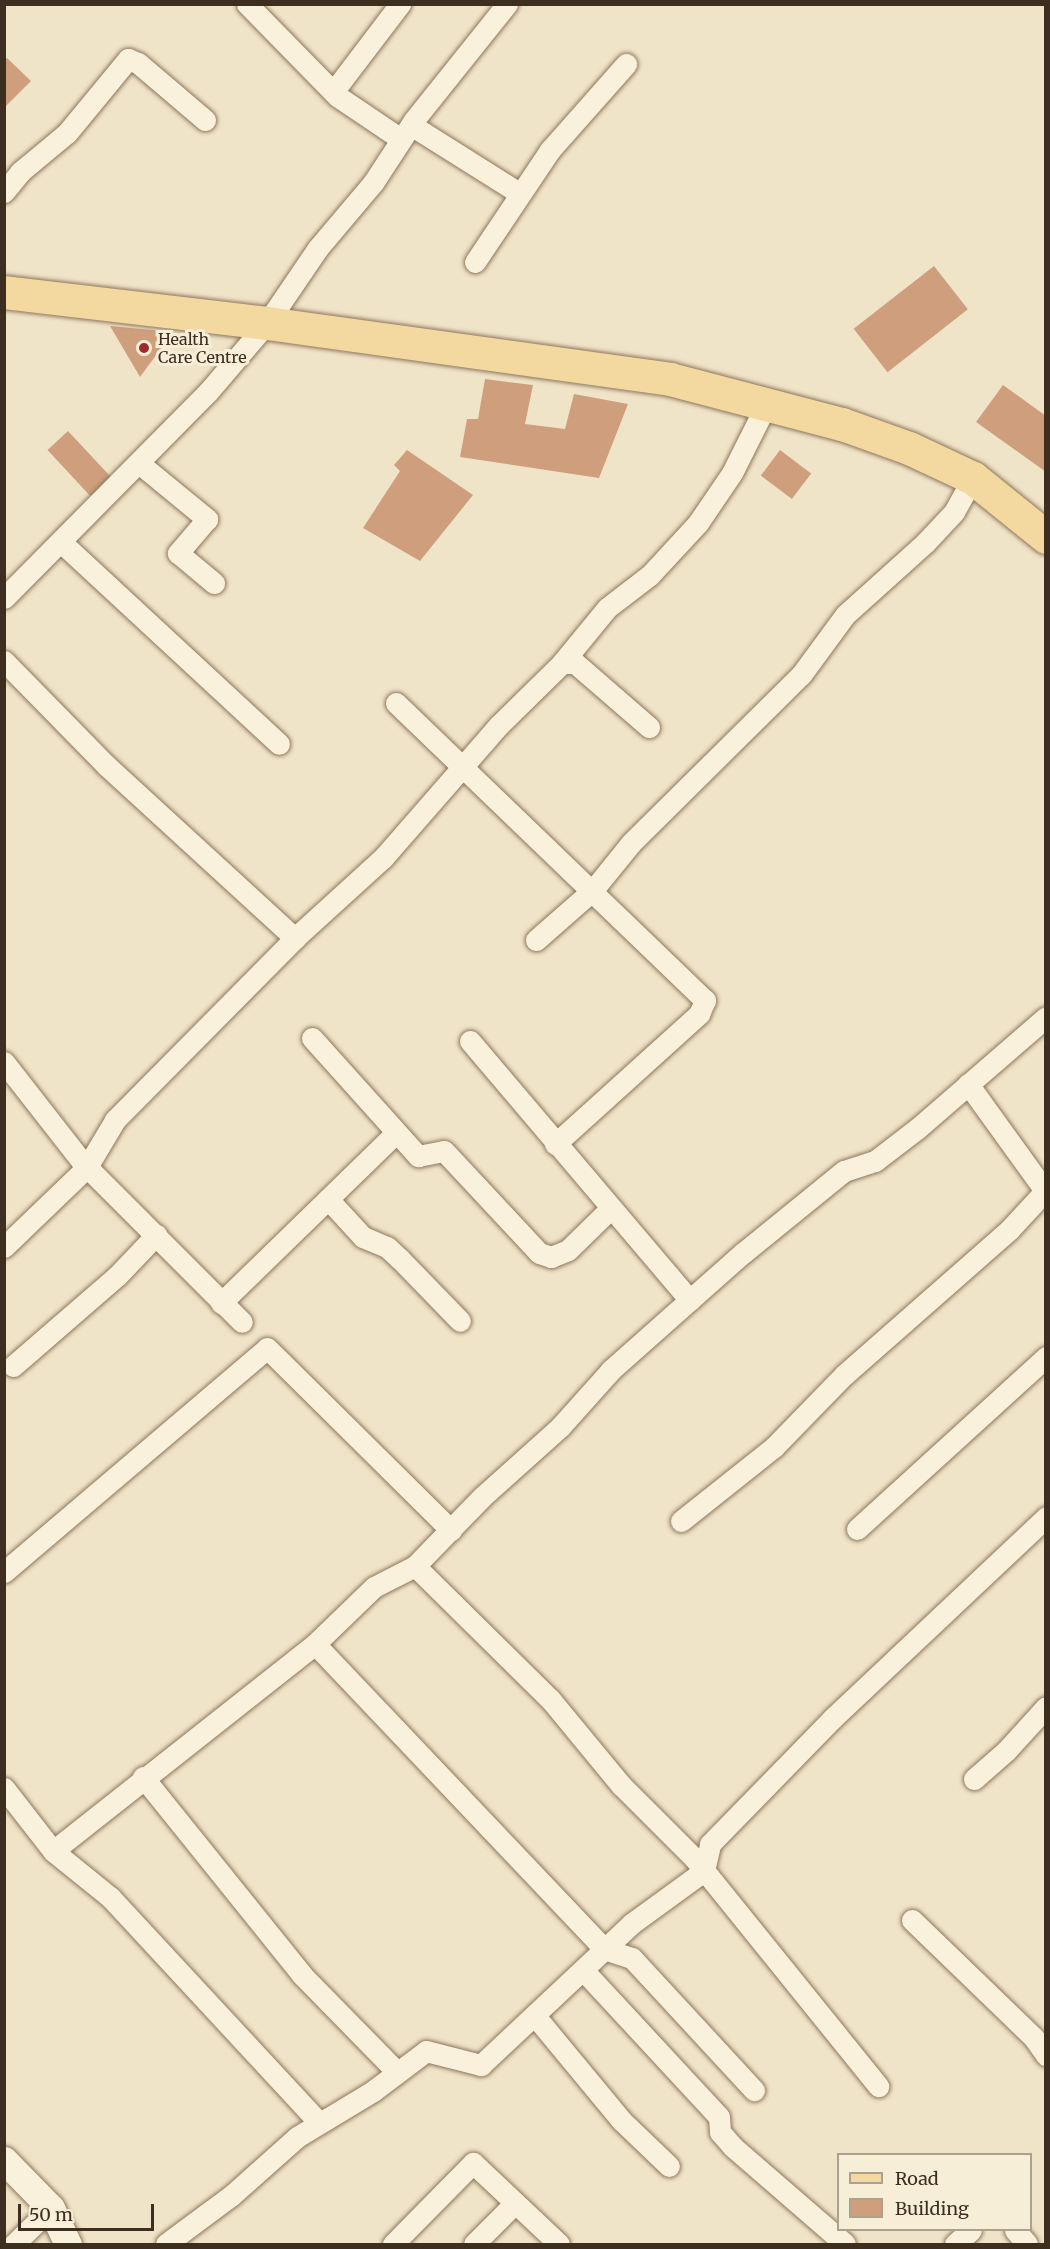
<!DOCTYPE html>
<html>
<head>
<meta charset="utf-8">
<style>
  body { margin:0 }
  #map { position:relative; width:1050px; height:2249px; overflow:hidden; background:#f0e4c8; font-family:Merriweather,serif }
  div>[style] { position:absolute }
  .building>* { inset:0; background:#cf9f7d; transform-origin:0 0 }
  .roads { filter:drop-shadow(0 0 2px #8d765c) drop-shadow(0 0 2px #8d765c) }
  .minor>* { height:21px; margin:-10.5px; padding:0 10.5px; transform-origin:10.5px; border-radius:10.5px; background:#faf1dc }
  .tertiary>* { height:27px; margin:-13.5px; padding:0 13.5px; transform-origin:13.5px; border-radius:13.5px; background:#faf1dc }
  .primary>* { height:33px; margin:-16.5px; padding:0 16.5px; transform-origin:16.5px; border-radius:16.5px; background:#f3d9a0 }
  .dots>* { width:16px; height:16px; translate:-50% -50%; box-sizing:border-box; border:3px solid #f7eed8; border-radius:50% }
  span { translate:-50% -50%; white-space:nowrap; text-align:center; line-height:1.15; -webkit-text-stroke:6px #f7eed8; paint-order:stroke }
  .poi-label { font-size:16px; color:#3d2e20 }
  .left { translate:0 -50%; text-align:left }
  .frame { position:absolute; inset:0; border:6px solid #3d2e20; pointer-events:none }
  .legend { position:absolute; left:837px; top:2153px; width:195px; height:78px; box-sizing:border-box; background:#f7eed8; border:2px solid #ada18e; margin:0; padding:8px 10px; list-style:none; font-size:18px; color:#3d2e20 }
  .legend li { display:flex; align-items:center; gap:12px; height:30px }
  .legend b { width:30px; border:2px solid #ada18e }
  .scale { position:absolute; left:18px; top:2204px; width:136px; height:27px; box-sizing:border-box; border:3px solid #3d2e20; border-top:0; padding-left:8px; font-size:18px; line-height:21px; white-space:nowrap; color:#3d2e20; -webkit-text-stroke:4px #f7eed8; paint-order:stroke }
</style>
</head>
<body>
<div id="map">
  <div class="building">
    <i style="clip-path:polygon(7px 58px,31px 81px,4px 108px,4px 61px)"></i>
    <i style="left:934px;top:266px;width:55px;height:102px;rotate:52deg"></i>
    <i style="clip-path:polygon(110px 326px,173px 332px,140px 377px)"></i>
    <i style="clip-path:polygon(485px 379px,533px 385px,525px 424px,565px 429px,574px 394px,628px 404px,599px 478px,460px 457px,467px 419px,478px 419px)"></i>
    <i style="clip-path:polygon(1003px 385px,1046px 416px,1046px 472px,976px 422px)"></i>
    <i style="left:68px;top:431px;width:63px;height:28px;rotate:47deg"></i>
    <i style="clip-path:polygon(407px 450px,473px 495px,420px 561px,363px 528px,400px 471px,394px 465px)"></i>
    <i style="left:780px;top:450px;width:39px;height:32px;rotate:37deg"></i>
  </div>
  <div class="roads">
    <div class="minor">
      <i style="left:247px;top:4px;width:129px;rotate:45.6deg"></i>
      <i style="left:337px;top:96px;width:77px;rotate:33.9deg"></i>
      <i style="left:333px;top:92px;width:111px;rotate:-52.7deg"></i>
      <i style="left:411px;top:125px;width:128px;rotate:32.2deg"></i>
      <i style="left:4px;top:192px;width:26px;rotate:-51deg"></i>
      <i style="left:20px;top:172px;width:61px;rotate:-39.7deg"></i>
      <i style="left:67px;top:133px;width:96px;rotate:-50.5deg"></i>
      <i style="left:128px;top:59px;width:11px;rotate:22deg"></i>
      <i style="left:138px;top:63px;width:88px;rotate:40.4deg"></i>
      <i style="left:475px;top:262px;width:135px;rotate:-56.2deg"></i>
      <i style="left:550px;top:150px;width:115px;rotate:-48.5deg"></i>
      <i style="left:140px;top:464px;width:87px;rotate:39.4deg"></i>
      <i style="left:207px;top:519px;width:45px;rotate:130.5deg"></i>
      <i style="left:178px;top:553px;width:47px;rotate:39.8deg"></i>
      <i style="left:61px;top:542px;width:297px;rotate:42.8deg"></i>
      <i style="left:4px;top:598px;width:290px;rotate:-45.3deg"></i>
      <i style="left:208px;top:392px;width:91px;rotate:-49.5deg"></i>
      <i style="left:267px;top:323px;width:91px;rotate:-55.8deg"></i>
      <i style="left:318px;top:248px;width:85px;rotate:-49.8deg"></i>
      <i style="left:373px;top:183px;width:75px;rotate:-56.9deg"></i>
      <i style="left:414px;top:120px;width:149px;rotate:-51.3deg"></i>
      <i style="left:4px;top:661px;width:147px;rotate:45.6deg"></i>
      <i style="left:107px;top:766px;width:255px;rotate:42.5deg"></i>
      <i style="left:562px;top:663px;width:71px;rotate:-50.7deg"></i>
      <i style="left:607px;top:608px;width:54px;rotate:-37.5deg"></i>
      <i style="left:650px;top:575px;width:71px;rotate:-47.3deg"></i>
      <i style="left:698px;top:523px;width:60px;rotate:-55.8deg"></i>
      <i style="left:732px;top:473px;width:78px;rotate:-63.4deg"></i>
      <i style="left:396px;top:703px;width:429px;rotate:43.9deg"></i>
      <i style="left:705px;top:1000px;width:15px;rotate:113deg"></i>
      <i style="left:699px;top:1014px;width:194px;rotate:137.9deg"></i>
      <i style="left:536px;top:940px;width:76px;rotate:-41.3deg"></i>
      <i style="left:593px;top:890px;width:60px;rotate:-51deg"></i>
      <i style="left:631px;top:843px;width:239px;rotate:-44.7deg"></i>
      <i style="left:801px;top:675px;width:74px;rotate:-53.7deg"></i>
      <i style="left:845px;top:615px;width:108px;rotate:-42deg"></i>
      <i style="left:925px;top:543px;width:42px;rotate:-46.9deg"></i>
      <i style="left:954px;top:512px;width:39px;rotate:-61deg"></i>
      <i style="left:312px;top:1038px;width:159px;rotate:48.1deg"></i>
      <i style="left:418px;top:1156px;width:26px;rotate:-11deg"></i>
      <i style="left:444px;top:1151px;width:139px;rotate:47deg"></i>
      <i style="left:539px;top:1253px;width:13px;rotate:18deg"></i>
      <i style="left:551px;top:1257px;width:18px;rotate:-22deg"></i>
      <i style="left:568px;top:1250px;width:59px;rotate:-44.3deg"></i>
      <i style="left:470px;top:1041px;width:340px;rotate:49.7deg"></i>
      <i style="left:4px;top:1062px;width:127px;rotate:52deg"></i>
      <i style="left:82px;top:1162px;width:226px;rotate:45deg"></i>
      <i style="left:968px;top:1084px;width:133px;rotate:54.2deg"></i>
      <i style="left:328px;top:1199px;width:52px;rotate:47.4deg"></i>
      <i style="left:363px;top:1237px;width:26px;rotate:23deg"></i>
      <i style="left:387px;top:1247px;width:18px;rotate:43deg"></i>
      <i style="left:400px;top:1259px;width:86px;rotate:45.9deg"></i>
      <i style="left:4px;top:1247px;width:115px;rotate:-43.9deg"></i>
      <i style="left:87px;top:1167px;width:55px;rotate:-59.2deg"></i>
      <i style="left:115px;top:1120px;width:256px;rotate:-45.3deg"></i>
      <i style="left:295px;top:938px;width:119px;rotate:-42.3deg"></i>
      <i style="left:383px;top:858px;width:175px;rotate:-48.9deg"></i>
      <i style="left:498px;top:726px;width:90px;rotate:-44.5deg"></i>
      <i style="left:562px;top:663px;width:13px"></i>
      <i style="left:575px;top:663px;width:98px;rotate:40.9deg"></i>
      <i style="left:221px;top:1303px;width:244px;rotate:-44.2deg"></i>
      <i style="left:13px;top:1366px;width:138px;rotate:-40.9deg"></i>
      <i style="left:117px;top:1276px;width:57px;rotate:-46.4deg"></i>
      <i style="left:681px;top:1521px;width:119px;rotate:-38.5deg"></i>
      <i style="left:774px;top:1447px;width:100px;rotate:-45.8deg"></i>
      <i style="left:844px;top:1375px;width:221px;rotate:-41.3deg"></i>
      <i style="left:1010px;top:1229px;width:53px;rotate:-47.3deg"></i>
      <i style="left:857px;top:1529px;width:256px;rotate:-42.3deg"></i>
      <i style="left:415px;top:1566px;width:96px;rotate:-45.8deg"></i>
      <i style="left:482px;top:1497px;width:106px;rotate:-41.9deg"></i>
      <i style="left:561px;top:1426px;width:75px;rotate:-48.2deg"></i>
      <i style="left:611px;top:1370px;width:176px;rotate:-41.6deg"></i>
      <i style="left:743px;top:1253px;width:130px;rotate:-39.1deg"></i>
      <i style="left:844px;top:1171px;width:33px;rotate:-18deg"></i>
      <i style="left:875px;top:1161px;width:54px;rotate:-37.5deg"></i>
      <i style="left:918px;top:1128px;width:169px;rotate:-40.9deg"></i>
      <i style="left:4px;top:1572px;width:345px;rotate:-40.4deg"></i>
      <i style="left:267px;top:1348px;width:259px;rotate:44.7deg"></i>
      <i style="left:315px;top:1644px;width:420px;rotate:46.5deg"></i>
      <i style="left:604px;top:1949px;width:29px;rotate:18deg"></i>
      <i style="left:632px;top:1958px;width:180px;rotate:47.3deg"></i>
      <i style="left:143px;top:1777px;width:254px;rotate:51.2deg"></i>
      <i style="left:302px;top:1975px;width:136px;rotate:45.6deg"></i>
      <i style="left:974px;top:1779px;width:43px;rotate:-41.2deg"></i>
      <i style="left:1006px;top:1751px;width:59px;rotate:-47.7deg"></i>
      <i style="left:4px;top:1788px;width:80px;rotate:52.1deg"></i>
      <i style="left:53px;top:1851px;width:334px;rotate:-38.3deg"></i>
      <i style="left:315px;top:1644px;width:82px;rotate:-44deg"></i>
      <i style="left:374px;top:1587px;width:46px;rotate:-27.1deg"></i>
      <i style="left:415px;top:1566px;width:190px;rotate:44.6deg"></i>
      <i style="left:550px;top:1699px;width:112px;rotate:50.5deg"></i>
      <i style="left:621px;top:1785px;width:105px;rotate:45deg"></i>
      <i style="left:695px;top:1859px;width:292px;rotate:51.1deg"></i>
      <i style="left:53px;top:1851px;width:75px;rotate:39deg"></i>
      <i style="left:111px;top:1898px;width:306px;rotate:47.2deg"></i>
      <i style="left:912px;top:1920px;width:170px;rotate:44deg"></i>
      <i style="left:1034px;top:2038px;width:21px;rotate:55deg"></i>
      <i style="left:583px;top:1970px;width:200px;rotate:47.2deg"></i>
      <i style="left:719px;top:2117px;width:15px;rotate:86deg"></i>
      <i style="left:720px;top:2132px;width:20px;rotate:49deg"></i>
      <i style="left:733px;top:2147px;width:148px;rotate:40.9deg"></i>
      <i style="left:535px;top:2016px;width:136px;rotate:50.4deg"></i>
      <i style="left:622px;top:2121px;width:65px;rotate:43.8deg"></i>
      <i style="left:1015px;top:2230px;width:18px;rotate:49deg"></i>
      <i style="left:14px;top:2244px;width:52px;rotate:-44.2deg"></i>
      <i style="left:166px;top:2244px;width:82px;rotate:-36.6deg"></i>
      <i style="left:232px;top:2195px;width:87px;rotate:-41.7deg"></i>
      <i style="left:297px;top:2137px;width:89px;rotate:-31.2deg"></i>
      <i style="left:373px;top:2091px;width:66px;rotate:-37deg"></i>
      <i style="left:426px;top:2051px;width:57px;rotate:14.3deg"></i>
      <i style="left:481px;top:2065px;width:206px;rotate:-43.2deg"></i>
      <i style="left:631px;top:1924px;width:90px;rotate:-36deg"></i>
      <i style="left:704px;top:1871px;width:28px;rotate:-77deg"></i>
      <i style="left:710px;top:1844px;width:176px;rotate:-45.7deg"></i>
      <i style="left:833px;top:1718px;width:293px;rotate:-43.3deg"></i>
      <i style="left:393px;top:2244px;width:114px;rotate:-45.4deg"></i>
      <i style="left:473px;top:2163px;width:118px;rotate:43.3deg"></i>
      <i style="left:474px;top:2244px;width:58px;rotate:-45deg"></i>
      <i style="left:955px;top:2244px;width:21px;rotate:-41deg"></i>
    </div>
    <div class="tertiary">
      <i style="left:4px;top:2160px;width:67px;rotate:45.6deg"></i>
      <i style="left:51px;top:2208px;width:40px;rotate:65deg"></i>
    </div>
    <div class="primary">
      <i style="left:4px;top:292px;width:265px;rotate:6.7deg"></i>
      <i style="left:267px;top:323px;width:407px;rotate:7.9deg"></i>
      <i style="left:670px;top:379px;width:178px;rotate:14.7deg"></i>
      <i style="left:842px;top:424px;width:71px;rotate:19.7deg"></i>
      <i style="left:909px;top:448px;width:71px;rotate:25.1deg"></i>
      <i style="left:973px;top:478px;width:94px;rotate:38.9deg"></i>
    </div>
  </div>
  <div class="dots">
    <i style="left:144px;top:348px;background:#9e2a2b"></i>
  </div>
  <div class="poi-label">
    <span class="left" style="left:158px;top:348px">Health<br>Care Centre</span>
  </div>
  <div class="frame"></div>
  <ul class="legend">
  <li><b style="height:8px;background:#f3d9a0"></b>Road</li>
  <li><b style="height:16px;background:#cf9f7d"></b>Building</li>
  </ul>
  <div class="scale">50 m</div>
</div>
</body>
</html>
